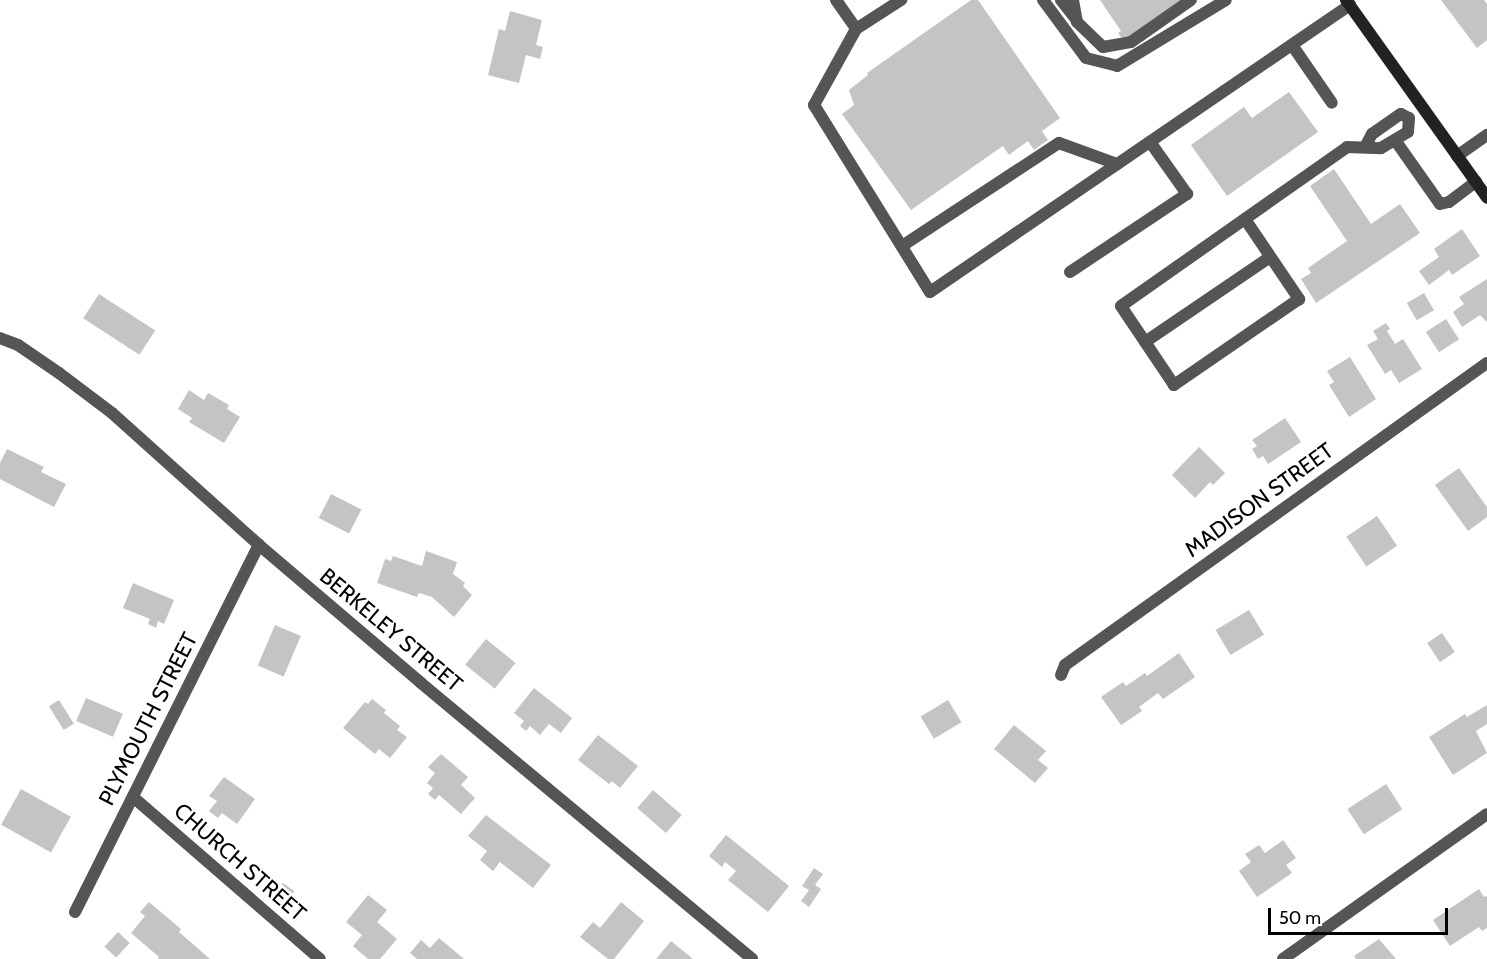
<!DOCTYPE html>
<html>
<head>
<meta charset="utf-8">
<style>
  body { margin:0 }
  #map { position:relative; width:1487px; height:959px; overflow:hidden; background:#fff; font-family:Cabin,sans-serif }
  div>[style] { position:absolute }
  .building>* { inset:0; background:#c4c4c4; transform-origin:0 0 }
  .service>* { height:12px; margin:-6px; padding:0 6px; transform-origin:6px; border-radius:6px; background:#555 }
  .minor>* { height:12px; margin:-6px; padding:0 6px; transform-origin:6px; border-radius:6px; background:#555 }
  .tertiary>* { height:12px; margin:-6px; padding:0 6px; transform-origin:6px; border-radius:6px; background:#555 }
  .secondary>* { height:12px; margin:-6px; padding:0 6px; transform-origin:6px; border-radius:6px; background:#222 }
  span { translate:-50% -50%; white-space:nowrap; text-align:center; line-height:1.15; -webkit-text-stroke:5px #fff; paint-order:stroke }
  .street-label { font-size:22px; color:#000 }
  .scale { position:absolute; left:1268px; top:908px; width:180px; height:27px; box-sizing:border-box; border:3px solid #000; border-top:0; padding-left:8px; font-size:18px; line-height:21px; white-space:nowrap; color:#000; -webkit-text-stroke:4px #fff; paint-order:stroke }
</style>
</head>
<body>
<div id="map">
  <div class="building">
    <i style="clip-path:polygon(971px 0,978px 0,1060px 118px,1042px 131px,1048px 140px,1034px 150px,1028px 141px,1009px 155px,1003px 146px,911px 210px,842px 114px,854px 105px,849px 90px,868px 75px,867px 73px)"></i>
    <i style="clip-path:polygon(1100px 0,1186px 0,1125px 42px,1118px 33px,1121px 31px)"></i>
    <i style="clip-path:polygon(1441px 0,1484px 0,1487px 4px,1487px 40px,1477px 48px)"></i>
    <i style="clip-path:polygon(510px 11px,542px 20px,536px 45px,543px 47px,540px 59px,526px 55px,519px 83px,488px 75px,499px 29px,505px 31px)"></i>
    <i style="clip-path:polygon(1289px 92px,1318px 132px,1227px 196px,1191px 145px,1244px 107px,1252px 118px)"></i>
    <i style="clip-path:polygon(1334px 169px,1371px 224px,1400px 204px,1420px 233px,1316px 303px,1301px 279px,1311px 273px,1308px 268px,1347px 241px,1310px 186px)"></i>
    <i style="clip-path:polygon(1462px 229px,1480px 256px,1452px 275px,1449px 270px,1429px 285px,1419px 271px,1439px 257px,1434px 249px)"></i>
    <i style="clip-path:polygon(1487px 279px,1487px 322px,1480px 315px,1462px 327px,1453px 312px,1464px 304px,1459px 297px)"></i>
    <i style="left:1424px;top:293px;width:20px;height:20px;rotate:60deg"></i>
    <i style="left:99px;top:294px;width:67px;height:29px;rotate:33deg"></i>
    <i style="left:1446px;top:319px;width:24px;height:24px;rotate:57deg"></i>
    <i style="clip-path:polygon(1386px 323px,1390px 329px,1387px 331px,1395px 344px,1403px 339px,1422px 369px,1399px 383px,1391px 370px,1385px 374px,1367px 345px,1378px 339px,1373px 331px)"></i>
    <i style="clip-path:polygon(1350px 357px,1376px 399px,1349px 417px,1329px 385px,1334px 382px,1327px 371px)"></i>
    <i style="clip-path:polygon(189px 390px,204px 400px,208px 393px,229px 405px,227px 409px,240px 417px,224px 443px,189px 422px,192px 418px,178px 409px)"></i>
    <i style="clip-path:polygon(1285px 418px,1301px 442px,1268px 464px,1263px 456px,1258px 459px,1252px 449px,1257px 446px,1252px 440px)"></i>
    <i style="clip-path:polygon(1199px 447px,1225px 473px,1213px 485px,1210px 482px,1195px 498px,1172px 475px)"></i>
    <i style="clip-path:polygon(7px 449px,44px 467px,41px 472px,66px 484px,54px 507px,0 479px,0 463px)"></i>
    <i style="clip-path:polygon(1459px 468px,1487px 507px,1487px 517px,1468px 531px,1435px 485px)"></i>
    <i style="left:331px;top:494px;width:34px;height:27px;rotate:27deg"></i>
    <i style="left:1377px;top:516px;width:36px;height:37px;rotate:56deg"></i>
    <i style="clip-path:polygon(426px 551px,457px 562px,453px 574px,465px 583px,463px 586px,472px 595px,454px 617px,432px 597px,419px 593px,417px 597px,377px 583px,385px 559px,391px 561px,393px 556px,422px 566px)"></i>
    <i style="clip-path:polygon(133px 583px,174px 600px,164px 624px,158px 621px,156px 628px,148px 624px,150px 619px,123px 608px)"></i>
    <i style="left:1249px;top:610px;width:29px;height:39px;rotate:59deg"></i>
    <i style="left:275px;top:625px;width:28px;height:44px;rotate:23deg"></i>
    <i style="left:1442px;top:633px;width:23px;height:18px;rotate:56deg"></i>
    <i style="left:486px;top:639px;width:38px;height:33px;rotate:39deg"></i>
    <i style="clip-path:polygon(1179px 653px,1195px 677px,1163px 699px,1158px 693px,1139px 707px,1142px 711px,1121px 725px,1101px 697px,1123px 682px,1126px 686px,1145px 673px,1147px 676px)"></i>
    <i style="clip-path:polygon(534px 688px,572px 718px,561px 733px,549px 724px,540px 735px,530px 726px,526px 731px,520px 726px,524px 721px,514px 713px)"></i>
    <i style="left:86px;top:698px;width:40px;height:25px;rotate:23deg"></i>
    <i style="clip-path:polygon(372px 699px,386px 710px,384px 713px,400px 726px,397px 730px,407px 737px,390px 758px,379px 749px,375px 754px,343px 728px,365px 702px,368px 704px)"></i>
    <i style="left:59px;top:700px;width:28px;height:12px;rotate:58deg"></i>
    <i style="left:948px;top:700px;width:26px;height:32px;rotate:59deg"></i>
    <i style="clip-path:polygon(1487px 705px,1487px 724px,1476px 731px,1487px 753px,1453px 775px,1429px 737px,1465px 714px,1467px 717px)"></i>
    <i style="clip-path:polygon(1014px 725px,1046px 751px,1038px 760px,1048px 768px,1035px 783px,994px 749px)"></i>
    <i style="clip-path:polygon(598px 735px,638px 766px,620px 788px,612px 781px,609px 784px,578px 760px)"></i>
    <i style="clip-path:polygon(441px 754px,468px 777px,461px 785px,475px 798px,461px 814px,439px 795px,435px 800px,428px 794px,433px 788px,427px 783px,435px 773px,428px 767px)"></i>
    <i style="clip-path:polygon(224px 777px,255px 799px,237px 824px,222px 813px,218px 818px,209px 811px,217px 801px,209px 796px)"></i>
    <i style="left:1386px;top:784px;width:30px;height:46px;rotate:57deg"></i>
    <i style="left:21px;top:789px;width:57px;height:41px;rotate:29deg"></i>
    <i style="left:653px;top:790px;width:38px;height:24px;rotate:41deg"></i>
    <i style="clip-path:polygon(486px 815px,551px 865px,533px 888px,500px 862px,493px 871px,480px 860px,487px 851px,468px 836px)"></i>
    <i style="clip-path:polygon(726px 835px,789px 886px,768px 912px,728px 880px,736px 871px,725px 862px,722px 867px,709px 856px)"></i>
    <i style="clip-path:polygon(1283px 840px,1296px 858px,1286px 865px,1292px 873px,1257px 897px,1239px 871px,1251px 862px,1245px 854px,1259px 845px,1265px 853px)"></i>
    <i style="clip-path:polygon(814px 868px,823px 874px,815px 885px,821px 889px,809px 907px,801px 901px,809px 890px,802px 886px)"></i>
    <i style="left:283px;top:883px;width:14px;height:20px;rotate:36deg"></i>
    <i style="clip-path:polygon(1479px 889px,1484px 897px,1487px 896px,1487px 928px,1482px 931px,1479px 927px,1450px 946px,1433px 920px)"></i>
    <i style="clip-path:polygon(368px 895px,387px 910px,377px 922px,397px 939px,380px 959px,368px 959px,353px 946px,362px 935px,346px 922px)"></i>
    <i style="clip-path:polygon(149px 902px,181px 929px,179px 932px,210px 959px,158px 959px,159px 957px,131px 933px,145px 916px,140px 912px)"></i>
    <i style="clip-path:polygon(621px 902px,644px 921px,614px 959px,608px 959px,580px 937px,593px 922px,600px 928px)"></i>
    <i style="left:118px;top:932px;width:16px;height:20px;rotate:43deg"></i>
    <i style="clip-path:polygon(439px 938px,464px 959px,417px 959px,410px 953px,421px 940px,430px 948px)"></i>
    <i style="clip-path:polygon(1379px 939px,1396px 959px,1356px 959px,1354px 956px)"></i>
    <i style="clip-path:polygon(671px 941px,693px 959px,656px 959px)"></i>
  </div>
  <div class="service">
    <i style="left:836px;top:0;width:35px;rotate:55deg"></i>
    <i style="left:856px;top:29px;width:87px;rotate:118.9deg"></i>
    <i style="left:814px;top:105px;width:220px;rotate:58.2deg"></i>
    <i style="left:930px;top:292px;width:509px;rotate:-34.35deg"></i>
    <i style="left:1043px;top:0;width:72px;rotate:53.4deg"></i>
    <i style="left:1086px;top:58px;width:32px;rotate:14deg"></i>
    <i style="left:1117px;top:66px;width:127px;rotate:-31.2deg"></i>
    <i style="left:1061px;top:0;width:23px;rotate:52deg"></i>
    <i style="left:1073px;top:0;width:22px;rotate:80deg"></i>
    <i style="left:1077px;top:22px;width:36px;rotate:44deg"></i>
    <i style="left:1103px;top:47px;width:28px;rotate:-10deg"></i>
    <i style="left:1131px;top:42px;width:73px;rotate:-35deg"></i>
    <i style="left:856px;top:29px;width:54px;rotate:-32.8deg"></i>
    <i style="left:1292px;top:45px;width:70px;rotate:55.4deg"></i>
    <i style="left:1395px;top:140px;width:78px;rotate:54.9deg"></i>
    <i style="left:1440px;top:204px;width:9px;rotate:-13deg"></i>
    <i style="left:1449px;top:202px;width:34px;rotate:-37deg"></i>
    <i style="left:1365px;top:147px;width:15px;rotate:-62deg"></i>
    <i style="left:1372px;top:134px;width:35px;rotate:-35deg"></i>
    <i style="left:1401px;top:114px;width:9px;rotate:27deg"></i>
    <i style="left:1457px;top:156px;width:37px;rotate:-35deg"></i>
    <i style="left:1245px;top:219px;width:97px;rotate:56deg"></i>
    <i style="left:1299px;top:299px;width:152px;rotate:145.5deg"></i>
    <i style="left:1174px;top:385px;width:95px;rotate:-123.9deg"></i>
    <i style="left:1121px;top:306px;width:276px;rotate:-35.1deg"></i>
    <i style="left:1347px;top:147px;width:34px;rotate:2deg"></i>
    <i style="left:1381px;top:148px;width:31px;rotate:-31deg"></i>
    <i style="left:1408px;top:132px;width:14px;rotate:-86deg"></i>
    <i style="left:902px;top:246px;width:188px;rotate:-33.3deg"></i>
    <i style="left:1059px;top:143px;width:62px;rotate:19.9deg"></i>
    <i style="left:1070px;top:272px;width:141px;rotate:-33.7deg"></i>
    <i style="left:1187px;top:194px;width:64px;rotate:-125.4deg"></i>
    <i style="left:1145px;top:342px;width:151px;rotate:-34.2deg"></i>
  </div>
  <div class="minor">
    <i style="left:0;top:338px;width:19px;rotate:21deg"></i>
    <i style="left:18px;top:345px;width:50px;rotate:34.3deg"></i>
    <i style="left:59px;top:373px;width:66px;rotate:37deg"></i>
    <i style="left:112px;top:413px;width:198px;rotate:41.9deg"></i>
    <i style="left:259px;top:545px;width:213px;rotate:40.4deg"></i>
    <i style="left:421px;top:683px;width:431px;rotate:39.8deg"></i>
    <i style="left:1061px;top:675px;width:11px;rotate:-68deg"></i>
    <i style="left:1065px;top:665px;width:519px;rotate:-35.59deg"></i>
    <i style="left:133px;top:797px;width:247px;rotate:40.9deg"></i>
    <i style="left:75px;top:912px;width:411px;rotate:-63.4deg"></i>
  </div>
  <div class="tertiary">
    <i style="left:1283px;top:959px;width:250px;rotate:-35.4deg"></i>
  </div>
  <div class="secondary">
    <i style="left:1346px;top:0;width:243px;rotate:54.5deg"></i>
  </div>
  <div class="street-label">
    <span style="left:1259px;top:500px;rotate:-36deg">MADISON STREET</span>
    <span style="left:391px;top:630px;rotate:40deg">BERKELEY STREET</span>
    <span style="left:148px;top:719px;rotate:-63deg">PLYMOUTH STREET</span>
    <span style="left:240px;top:862px;rotate:41deg">CHURCH STREET</span>
  </div>
  <div class="scale">50 m</div>
</div>
</body>
</html>
